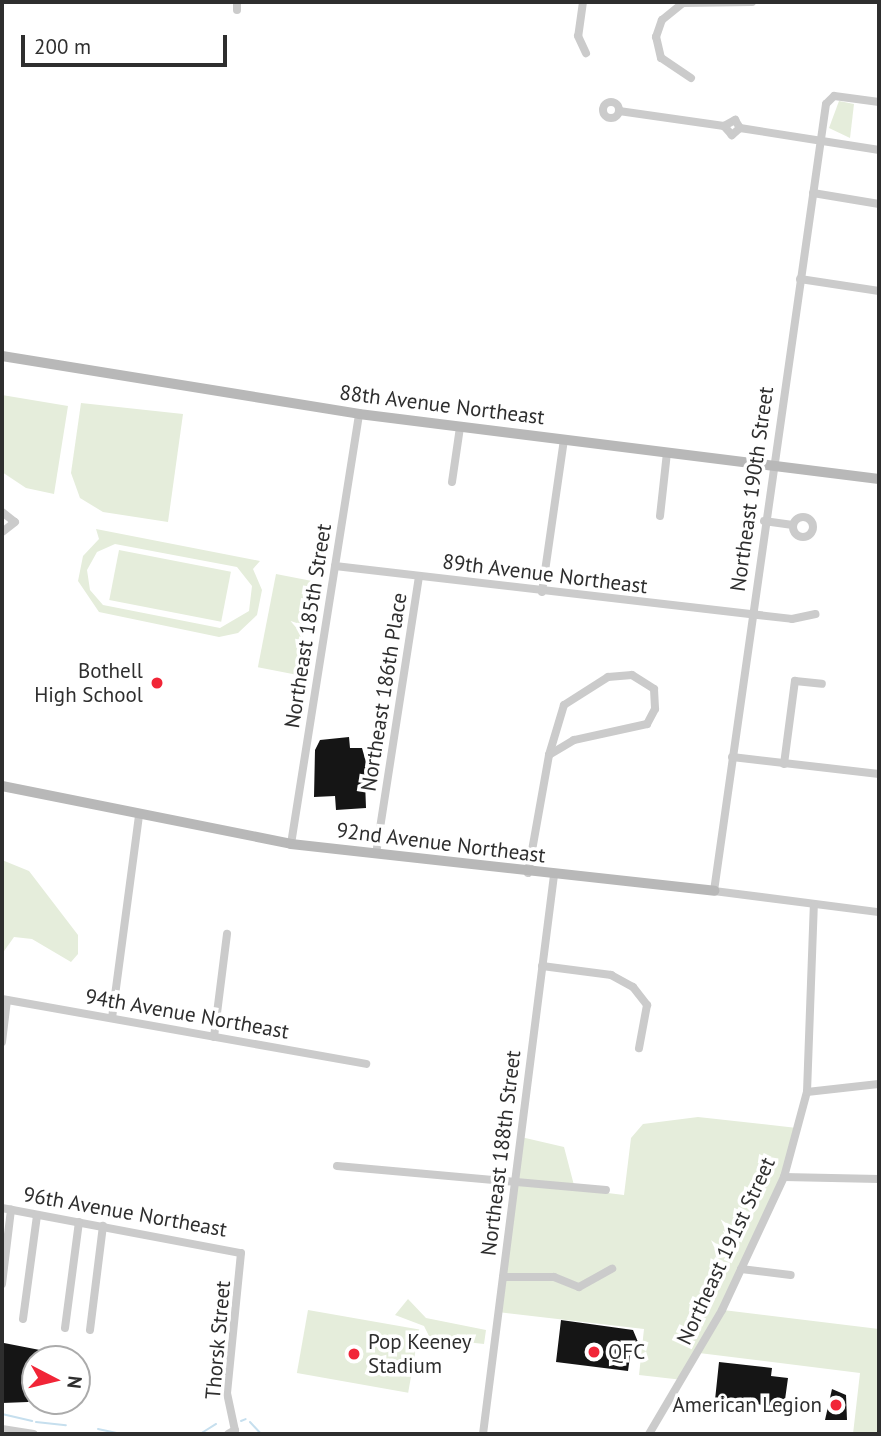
<!DOCTYPE html>
<html>
<head>
<meta charset="utf-8">
<style>
  body { margin:0 }
  #map { position:relative; width:881px; height:1436px; overflow:hidden; background:#fff; font-family:"PT Sans",sans-serif }
  div>[style] { position:absolute }
  .green>* { inset:0; background:#e5eddb; transform-origin:0 0 }
  .stream>* { height:2px; margin:-1px; padding:0 1px; transform-origin:1px; border-radius:1px; background:#c6dfee }
  .building>* { inset:0; background:#151515 }
  .street>* { height:8px; margin:-4px; padding:0 4px; transform-origin:4px; border-radius:4px; background:#cbcbcb }
  .street>.ring { margin:-4px; padding:0; box-sizing:content-box; background:none; border:8px solid #cbcbcb; border-radius:50% }
  .secondary>* { height:10px; margin:-5px; padding:0 5px; transform-origin:5px; border-radius:5px; background:#b8b8b8 }
  .dots>* { width:19px; height:19px; translate:-50% -50%; box-sizing:border-box; border:4px solid #fff; border-radius:50% }
  span { translate:-50% -50%; white-space:nowrap; text-align:center; line-height:1.15; -webkit-text-stroke:7px #fff; paint-order:stroke }
  .street-label { font-size:21px; color:#2e2e2e }
  .poi-label { font-size:21px; color:#2e2e2e }
  .right { translate:-100% -50%; text-align:right }
  .left { translate:0 -50%; text-align:left }
  .frame { position:absolute; inset:0; border:4px solid #2e2e2e; pointer-events:none }
  .north { position:absolute; left:21px; top:1345px; width:70px; height:70px; box-sizing:border-box; background:#fff; border:2px solid #ababab; border-radius:50%; rotate:97deg; font-size:19px; font-weight:700; line-height:28px; text-align:center; color:#2e2e2e }
  .north::after { content:''; display:block; margin:auto; width:24px; height:32px; background:#f12537; clip-path:polygon(50% 0,100% 100%,50% 72%,0 100%) }
  .scale { position:absolute; left:21px; top:35px; width:206px; height:32px; box-sizing:border-box; border:4px solid #2e2e2e; border-top:0; padding-left:9px; font-size:21px; line-height:24px; white-space:nowrap; color:#2e2e2e; -webkit-text-stroke:5px #fff; paint-order:stroke }
</style>
</head>
<body>
<div id="map">
  <div class="green">
    <i style="clip-path:polygon(839px 101px,854px 104px,850px 138px,829px 128px)"></i>
    <i style="clip-path:polygon(2px 395px,68px 406px,54px 494px,26px 488px,2px 472px)"></i>
    <i style="clip-path:polygon(81px 403px,183px 414px,168px 522px,103px 512px,80px 498px,71px 473px)"></i>
    <i style="clip-path:polygon(evenodd,96px 529px,260px 561px,253px 569px,262px 590px,257px 615px,238px 633px,219px 637px,99px 612px,78px 581px,83px 556px,99px 539px,96px 529px,115px 544px,237px 567px,252px 586px,249px 611px,220px 628px,103px 605px,90px 590px,87px 570px,97px 552px,115px 544px)"></i>
    <i style="left:119px;top:550px;width:114px;height:51px;rotate:11deg"></i>
    <i style="left:276px;top:574px;width:38px;height:95px;rotate:11deg"></i>
    <i style="clip-path:polygon(2px 860px,29px 871px,78px 935px,78px 954px,71px 962px,32px 939px,14px 937px,2px 954px)"></i>
    <i style="clip-path:polygon(698px 1117px,797px 1128px,784px 1177px,723px 1310px,879px 1329px,879px 1434px,853px 1434px,860px 1373px,699px 1353px,683px 1380px,639px 1375px,644px 1329px,498px 1312px,521px 1137px,564px 1147px,575px 1189px,624px 1195px,631px 1138px,643px 1124px)"></i>
    <i style="clip-path:polygon(408px 1299px,426px 1318px,486px 1330px,484px 1344px,430px 1338px,424px 1326px,395px 1315px)"></i>
    <i style="left:308px;top:1310px;width:113px;height:64px;rotate:10deg"></i>
  </div>
  <div class="stream">
    <i style="left:2px;top:1414px;width:31px;rotate:13deg"></i>
    <i style="left:241px;top:1421px;width:5px;rotate:-22deg"></i>
    <i style="left:36px;top:1422px;width:30px;rotate:6deg"></i>
    <i style="left:250px;top:1422px;width:16px;rotate:47deg"></i>
    <i style="left:98px;top:1429px;width:25px;rotate:12deg"></i>
    <i style="left:200px;top:1434px;width:19px;rotate:-32deg"></i>
  </div>
  <div class="building">
    <i style="clip-path:polygon(349px 737px,350px 748px,362px 748px,371px 780px,365px 781px,366px 808px,336px 810px,335px 796px,314px 797px,315px 750px,320px 740px)"></i>
    <i style="clip-path:polygon(561px 1320px,633px 1330px,638px 1342px,632px 1342px,628px 1371px,556px 1362px)"></i>
    <i style="clip-path:polygon(4px 1343px,45px 1351px,43px 1359px,35px 1359px,35px 1395px,28px 1402px,2px 1403px)"></i>
    <i style="clip-path:polygon(719px 1362px,772px 1368px,771px 1376px,788px 1378px,784px 1407px,715px 1400px)"></i>
    <i style="clip-path:polygon(832px 1389px,846px 1395px,847px 1420px,825px 1420px)"></i>
  </div>
  <div class="street">
    <i style="left:583px;top:2px;width:34px;rotate:98deg"></i>
    <i style="left:578px;top:36px;width:19px;rotate:65deg"></i>
    <i style="left:237px;top:10px;width:8px;rotate:-90deg"></i>
    <i style="left:691px;top:78px;width:36px;rotate:-146deg"></i>
    <i style="left:661px;top:58px;width:22px;rotate:-103deg"></i>
    <i style="left:656px;top:37px;width:18px;rotate:-71deg"></i>
    <i style="left:662px;top:20px;width:27px;rotate:-39deg"></i>
    <i style="left:683px;top:3px;width:69px;rotate:-0.8deg"></i>
    <i style="left:879px;top:102px;width:45px;rotate:-172.4deg"></i>
    <i style="left:834px;top:96px;width:11px;rotate:135deg"></i>
    <i style="left:826px;top:104px;width:795px;rotate:98.1deg"></i>
    <i style="left:714px;top:891px;width:166px;rotate:7.3deg"></i>
    <i class="ring" style="left:603px;top:102px;width:8px;height:8px"></i>
    <i style="left:619px;top:111px;width:106px;rotate:8.1deg"></i>
    <i style="left:740px;top:128px;width:11px;rotate:139deg"></i>
    <i style="left:732px;top:135px;width:12px;rotate:-132deg"></i>
    <i style="left:724px;top:126px;width:13px;rotate:-29deg"></i>
    <i style="left:735px;top:120px;width:9px;rotate:58deg"></i>
    <i style="left:740px;top:128px;width:141px;rotate:9deg"></i>
    <i style="left:813px;top:193px;width:67px;rotate:9.5deg"></i>
    <i style="left:800px;top:279px;width:80px;rotate:8.6deg"></i>
    <i style="left:452px;top:482px;width:56px;rotate:-81.7deg"></i>
    <i style="left:2px;top:512px;width:16px;rotate:38deg"></i>
    <i style="left:15px;top:522px;width:16px;rotate:142deg"></i>
    <i style="left:660px;top:516px;width:63px;rotate:-83.7deg"></i>
    <i class="ring" style="left:793px;top:517px;width:12px;height:12px"></i>
    <i style="left:764px;top:521px;width:29px;rotate:8deg"></i>
    <i style="left:335px;top:566px;width:460px;rotate:6.6deg"></i>
    <i style="left:792px;top:619px;width:24px;rotate:-12deg"></i>
    <i style="left:542px;top:592px;width:154px;rotate:-81.8deg"></i>
    <i style="left:732px;top:757px;width:148px;rotate:6.6deg"></i>
    <i style="left:784px;top:764px;width:84px;rotate:-82.5deg"></i>
    <i style="left:795px;top:681px;width:27px;rotate:6deg"></i>
    <i style="left:291px;top:844px;width:435px;rotate:-81deg"></i>
    <i style="left:376px;top:854px;width:280px;rotate:-81.2deg"></i>
    <i style="left:528px;top:873px;width:120px;rotate:-79.9deg"></i>
    <i style="left:549px;top:755px;width:52px;rotate:-73.3deg"></i>
    <i style="left:564px;top:705px;width:52px;rotate:-32.5deg"></i>
    <i style="left:608px;top:677px;width:24px;rotate:-5deg"></i>
    <i style="left:632px;top:675px;width:26px;rotate:32deg"></i>
    <i style="left:654px;top:689px;width:20px;rotate:87deg"></i>
    <i style="left:655px;top:709px;width:17px;rotate:118deg"></i>
    <i style="left:647px;top:724px;width:75px;rotate:167.6deg"></i>
    <i style="left:574px;top:740px;width:29px;rotate:149deg"></i>
    <i style="left:542px;top:966px;width:70px;rotate:7.4deg"></i>
    <i style="left:611px;top:975px;width:25px;rotate:29deg"></i>
    <i style="left:633px;top:987px;width:23px;rotate:52deg"></i>
    <i style="left:647px;top:1005px;width:44px;rotate:100.5deg"></i>
    <i style="left:2px;top:999px;width:370px;rotate:10.1deg"></i>
    <i style="left:112px;top:1018px;width:205px;rotate:-82.4deg"></i>
    <i style="left:214px;top:1037px;width:104px;rotate:-82.8deg"></i>
    <i style="left:2px;top:1042px;width:42px;rotate:-83.2deg"></i>
    <i style="left:807px;top:1092px;width:72px;rotate:-6.3deg"></i>
    <i style="left:337px;top:1166px;width:270px;rotate:5.1deg"></i>
    <i style="left:784px;top:1177px;width:95px;rotate:1.2deg"></i>
    <i style="left:2px;top:1208px;width:243px;rotate:10.7deg"></i>
    <i style="left:241px;top:1253px;width:141px;rotate:95.7deg"></i>
    <i style="left:227px;top:1393px;width:38px;rotate:78deg"></i>
    <i style="left:235px;top:1430px;width:8px;rotate:150deg"></i>
    <i style="left:741px;top:1269px;width:50px;rotate:6.8deg"></i>
    <i style="left:503px;top:1277px;width:51px"></i>
    <i style="left:554px;top:1277px;width:27px;rotate:22deg"></i>
    <i style="left:579px;top:1287px;width:38px;rotate:-29deg"></i>
    <i style="left:2px;top:1284px;width:75px;rotate:-83.1deg"></i>
    <i style="left:23px;top:1319px;width:105px;rotate:-82.3deg"></i>
    <i style="left:65px;top:1328px;width:107px;rotate:-82.5deg"></i>
    <i style="left:90px;top:1330px;width:105px;rotate:-82.9deg"></i>
    <i style="left:2px;top:1429px;width:32px;rotate:9deg"></i>
    <i style="left:483px;top:1434px;width:563px;rotate:-82.76deg"></i>
    <i style="left:649px;top:1434px;width:144px;rotate:-59.5deg"></i>
    <i style="left:722px;top:1310px;width:147px;rotate:-65deg"></i>
    <i style="left:784px;top:1177px;width:88px;rotate:-74.9deg"></i>
    <i style="left:807px;top:1092px;width:187px;rotate:-87.9deg"></i>
  </div>
  <div class="secondary">
    <i style="left:2px;top:356px;width:362px;rotate:9.2deg"></i>
    <i style="left:359px;top:414px;width:524px;rotate:7.13deg"></i>
    <i style="left:2px;top:786px;width:295px;rotate:11.3deg"></i>
    <i style="left:291px;top:844px;width:426px;rotate:6.3deg"></i>
  </div>
  <div class="dots">
    <i style="left:157px;top:683px;background:#f12537"></i>
    <i style="left:594px;top:1352px;background:#f12537"></i>
    <i style="left:354px;top:1354px;background:#f12537"></i>
    <i style="left:836px;top:1405px;background:#f12537"></i>
  </div>
  <div class="street-label">
    <span style="left:442px;top:405px;rotate:7deg">88th Avenue Northeast</span>
    <span style="left:752px;top:489px;rotate:-82deg">Northeast 190th Street</span>
    <span style="left:545px;top:574px;rotate:7deg">89th Avenue Northeast</span>
    <span style="left:308px;top:626px;rotate:-81deg">Northeast 185th Street</span>
    <span style="left:384px;top:692px;rotate:-81deg">Northeast 186th Place</span>
    <span style="left:441px;top:843px;rotate:7deg">92nd Avenue Northeast</span>
    <span style="left:187px;top:1014px;rotate:10deg">94th Avenue Northeast</span>
    <span style="left:501px;top:1153px;rotate:-83deg">Northeast 188th Street</span>
    <span style="left:125px;top:1212px;rotate:10deg">96th Avenue Northeast</span>
    <span style="left:726px;top:1251px;rotate:-65deg">Northeast 191st Street</span>
    <span style="left:218px;top:1340px;rotate:-85deg">Thorsk Street</span>
  </div>
  <div class="poi-label">
    <span class="right" style="left:143px;top:683px">Bothell<br>High School</span>
    <span class="left" style="left:368px;top:1354px">Pop Keeney<br>Stadium</span>
    <span class="left" style="left:608px;top:1352px">QFC</span>
    <span class="right" style="left:822px;top:1405px">American Legion</span>
  </div>
  <div class="frame"></div>
  <div class="north">N</div>
  <div class="scale">200 m</div>
</div>
</body>
</html>
